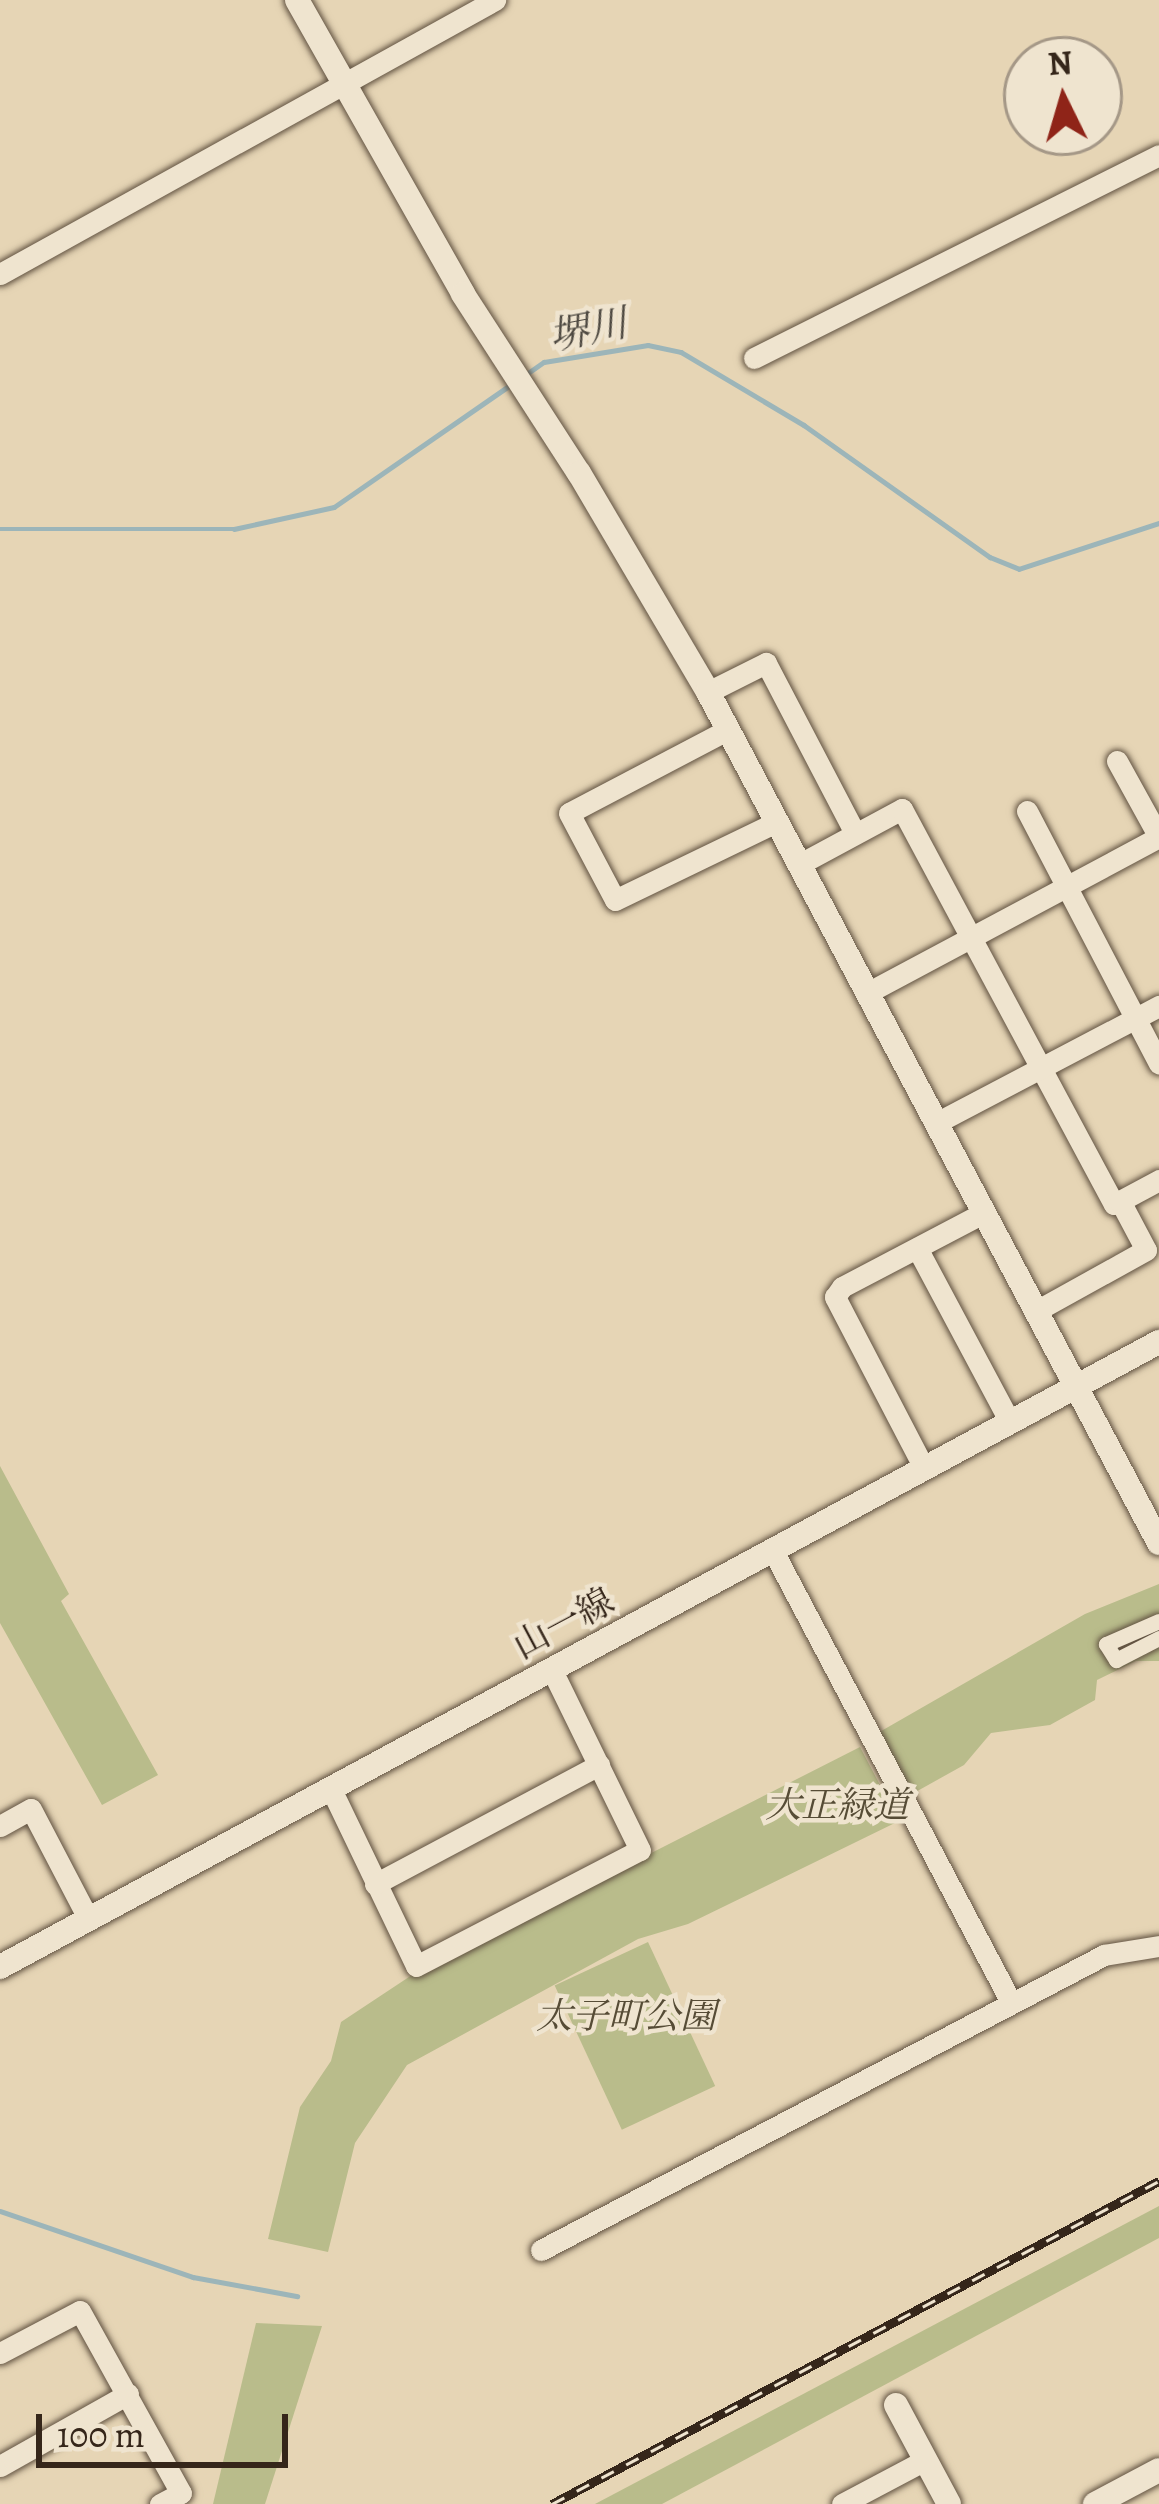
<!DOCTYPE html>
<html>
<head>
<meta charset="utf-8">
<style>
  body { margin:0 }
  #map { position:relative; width:1159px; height:2504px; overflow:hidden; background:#e6d5b5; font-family:Alegreya,"Noto Serif JP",serif }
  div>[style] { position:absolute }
  .green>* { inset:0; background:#b9bc8b; transform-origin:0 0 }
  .stream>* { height:4.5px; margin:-2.25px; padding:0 2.25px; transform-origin:2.25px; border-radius:2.25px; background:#9cb5b9 }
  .roads { filter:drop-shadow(0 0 3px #615241) drop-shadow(0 0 3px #615241) }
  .pedestrian>* { height:15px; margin:-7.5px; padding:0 7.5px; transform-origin:7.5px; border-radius:7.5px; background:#efe4cf }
  .minor>* { height:21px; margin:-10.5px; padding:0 10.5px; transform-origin:10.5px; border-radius:10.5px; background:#efe4cf }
  .tertiary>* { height:24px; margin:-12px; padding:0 12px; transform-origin:12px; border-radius:12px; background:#efe4cf }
  .rail>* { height:9px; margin-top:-4.5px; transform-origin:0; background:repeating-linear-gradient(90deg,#efe4cf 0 14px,#35261a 0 28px); box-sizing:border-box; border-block:3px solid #35261a }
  span { translate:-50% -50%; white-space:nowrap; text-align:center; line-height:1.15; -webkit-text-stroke:9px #efe4cf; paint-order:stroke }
  .street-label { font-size:36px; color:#35261a }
  .park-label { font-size:36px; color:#564c36; font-style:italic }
  .water-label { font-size:39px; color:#4f4a42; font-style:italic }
  .north { position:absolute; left:1003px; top:36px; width:120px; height:120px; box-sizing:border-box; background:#efe4cf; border:3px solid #a59887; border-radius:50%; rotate:355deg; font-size:33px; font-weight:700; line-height:48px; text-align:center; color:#35261a }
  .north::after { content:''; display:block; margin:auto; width:42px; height:54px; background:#8f2418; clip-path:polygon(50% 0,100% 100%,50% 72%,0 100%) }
  .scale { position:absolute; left:36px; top:2414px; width:252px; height:54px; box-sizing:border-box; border:6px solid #35261a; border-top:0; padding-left:15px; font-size:36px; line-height:42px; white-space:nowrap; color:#35261a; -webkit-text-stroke:9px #efe4cf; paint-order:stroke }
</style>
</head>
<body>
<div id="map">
  <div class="green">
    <i style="clip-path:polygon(0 1466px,69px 1594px,61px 1601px,158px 1775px,102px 1805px,0 1623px)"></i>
    <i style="clip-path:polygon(1159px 1584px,1159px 1661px,1136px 1661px,1097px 1680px,1095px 1700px,1050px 1725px,991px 1733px,964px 1765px,912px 1794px,876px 1734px,1085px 1614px)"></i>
    <i style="clip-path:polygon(860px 1747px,899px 1821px,688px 1924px,638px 1939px,407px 2065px,355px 2143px,328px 2252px,268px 2239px,300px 2107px,331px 2061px,341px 2022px,415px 1973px)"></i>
    <i style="left:648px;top:1942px;width:159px;height:103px;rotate:65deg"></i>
    <i style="clip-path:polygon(1159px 2206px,1159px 2238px,662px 2504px,595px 2504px)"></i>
    <i style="clip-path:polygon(256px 2323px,322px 2326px,265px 2504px,213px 2504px)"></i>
  </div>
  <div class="stream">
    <i style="left:528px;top:373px;width:19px;rotate:-35deg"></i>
    <i style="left:544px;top:362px;width:105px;rotate:-9.3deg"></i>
    <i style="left:648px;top:345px;width:34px;rotate:12deg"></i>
    <i style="left:681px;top:352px;width:143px;rotate:30.7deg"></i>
    <i style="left:804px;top:425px;width:228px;rotate:35.4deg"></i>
    <i style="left:990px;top:557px;width:31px;rotate:22deg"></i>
    <i style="left:1019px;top:569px;width:147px;rotate:-18.2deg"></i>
    <i style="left:0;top:529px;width:234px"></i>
    <i style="left:234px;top:529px;width:102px;rotate:-12.4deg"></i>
    <i style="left:334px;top:507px;width:213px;rotate:-34.7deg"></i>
    <i style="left:0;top:2211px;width:204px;rotate:18.9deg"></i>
    <i style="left:193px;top:2277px;width:106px;rotate:10.4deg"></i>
  </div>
  <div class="roads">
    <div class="pedestrian">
      <i style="left:1159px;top:1621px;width:58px;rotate:156.5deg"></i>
      <i style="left:1106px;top:1644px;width:19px;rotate:58deg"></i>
      <i style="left:1116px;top:1660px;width:48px;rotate:-27.1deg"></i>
    </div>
    <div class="minor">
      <i style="left:0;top:274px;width:566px;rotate:-28.97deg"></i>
      <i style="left:754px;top:358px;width:453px;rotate:-26.6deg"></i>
      <i style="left:708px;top:692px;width:65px;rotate:-26.6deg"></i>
      <i style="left:766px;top:663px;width:192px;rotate:62.4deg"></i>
      <i style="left:727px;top:730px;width:178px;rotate:152.3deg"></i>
      <i style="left:569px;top:813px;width:98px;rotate:62.1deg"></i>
      <i style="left:615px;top:900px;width:179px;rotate:-25.8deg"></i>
      <i style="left:1117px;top:761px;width:87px;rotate:61.1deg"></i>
      <i style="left:1027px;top:811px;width:285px;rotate:62.4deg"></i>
      <i style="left:798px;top:865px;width:118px;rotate:-28.3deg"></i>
      <i style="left:902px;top:809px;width:448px;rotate:61.8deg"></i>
      <i style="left:1114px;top:1204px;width:7px;rotate:-27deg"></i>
      <i style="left:1120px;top:1201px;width:55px;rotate:62deg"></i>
      <i style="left:1146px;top:1250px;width:126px;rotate:151deg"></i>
      <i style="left:867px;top:993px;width:331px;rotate:-28.1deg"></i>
      <i style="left:936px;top:1123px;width:252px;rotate:-27.7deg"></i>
      <i style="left:1120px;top:1201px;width:44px;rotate:-28.3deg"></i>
      <i style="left:917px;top:1248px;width:197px;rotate:61.9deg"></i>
      <i style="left:924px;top:1468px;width:193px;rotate:-117.5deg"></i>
      <i style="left:835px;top:1297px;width:12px;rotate:-55deg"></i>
      <i style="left:842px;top:1287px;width:159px;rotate:-27.7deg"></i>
      <i style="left:773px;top:1551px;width:510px;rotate:62.18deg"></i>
      <i style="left:331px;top:1789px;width:196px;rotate:64.3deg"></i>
      <i style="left:416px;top:1966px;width:252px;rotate:-27.4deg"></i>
      <i style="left:640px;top:1850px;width:200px;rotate:-116.1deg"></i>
      <i style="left:0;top:1826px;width:35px;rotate:-29deg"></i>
      <i style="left:31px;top:1809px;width:125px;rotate:62.4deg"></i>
      <i style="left:375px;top:1884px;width:254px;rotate:-28deg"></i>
      <i style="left:541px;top:2250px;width:636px;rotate:-27.65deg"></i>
      <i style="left:1104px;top:1955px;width:56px;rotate:-9.3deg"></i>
      <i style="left:0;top:2353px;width:90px;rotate:-27.7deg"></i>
      <i style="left:80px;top:2311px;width:208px;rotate:61deg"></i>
      <i style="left:181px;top:2493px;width:24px;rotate:152deg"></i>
      <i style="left:0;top:2466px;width:147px;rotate:-29.4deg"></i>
      <i style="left:842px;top:2504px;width:94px;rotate:-27.9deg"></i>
    </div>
    <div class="tertiary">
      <i style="left:297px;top:0;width:338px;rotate:60.5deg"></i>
      <i style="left:463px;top:294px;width:213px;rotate:57.1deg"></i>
      <i style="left:579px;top:473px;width:254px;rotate:59.5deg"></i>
      <i style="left:708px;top:692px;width:963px;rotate:62.08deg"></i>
      <i style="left:0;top:1967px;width:1317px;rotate:-28.34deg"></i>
      <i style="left:896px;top:2405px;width:112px;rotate:61.8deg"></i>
      <i style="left:1095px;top:2504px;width:72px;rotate:-28deg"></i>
    </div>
  </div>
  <div class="rail">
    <i style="left:552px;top:2504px;width:688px;rotate:-28.02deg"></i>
  </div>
  <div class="street-label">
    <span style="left:563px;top:1623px;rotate:-28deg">山一線</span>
  </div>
  <div class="park-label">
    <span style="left:837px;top:1805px">大正緑道</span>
    <span style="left:626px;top:2016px">太子町公園</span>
  </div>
  <div class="water-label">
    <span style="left:588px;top:330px;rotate:-11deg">堺川</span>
  </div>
  <div class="north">N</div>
  <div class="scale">100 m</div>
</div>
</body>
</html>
